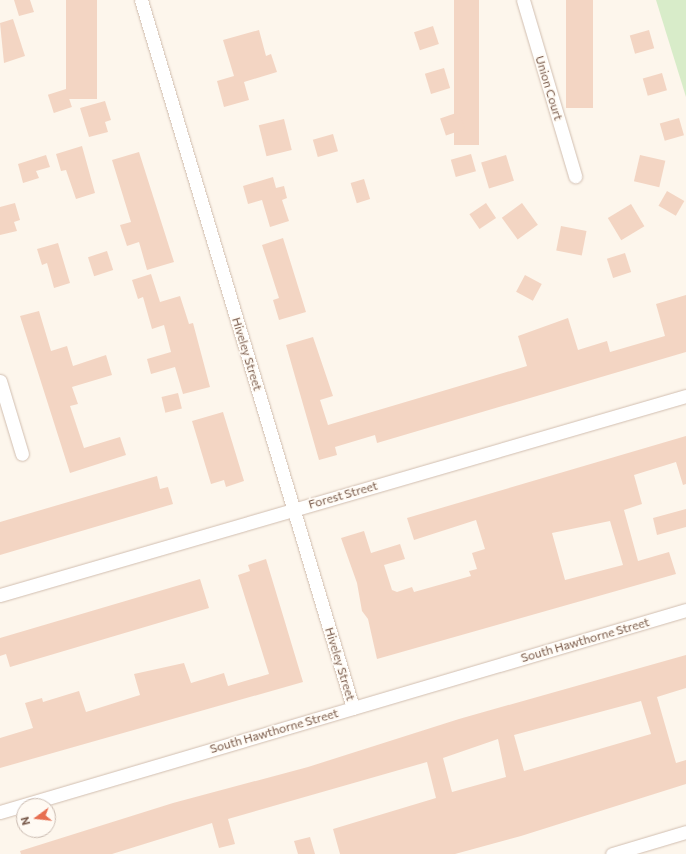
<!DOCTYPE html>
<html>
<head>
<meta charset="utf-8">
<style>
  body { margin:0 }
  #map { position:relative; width:686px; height:854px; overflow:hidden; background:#fdf6ec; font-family:Commissioner,sans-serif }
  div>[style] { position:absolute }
  .green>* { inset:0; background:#d8ecc9 }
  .building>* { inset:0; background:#f3d5c3; transform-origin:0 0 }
  .roads { filter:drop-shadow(0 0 1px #d1beb0) drop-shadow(0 0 1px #d1beb0) }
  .minor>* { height:13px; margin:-6.5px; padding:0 6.5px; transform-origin:6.5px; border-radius:6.5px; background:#fff }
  span { translate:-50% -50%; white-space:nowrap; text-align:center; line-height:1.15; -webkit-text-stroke:3px #fffaf3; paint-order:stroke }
  .street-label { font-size:12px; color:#7a5c4d }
  .north { position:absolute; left:16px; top:798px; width:40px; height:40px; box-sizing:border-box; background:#fffaf3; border:1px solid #cabbb1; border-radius:50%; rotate:255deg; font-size:11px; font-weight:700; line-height:16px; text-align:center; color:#7a5c4d }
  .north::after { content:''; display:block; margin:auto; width:14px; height:18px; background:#e76f51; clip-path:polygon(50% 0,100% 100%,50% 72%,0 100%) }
</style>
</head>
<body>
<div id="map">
  <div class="green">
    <i style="clip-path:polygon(656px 0,686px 0,686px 97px)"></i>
  </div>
  <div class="building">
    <i style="clip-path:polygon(14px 0,30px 0,34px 12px,19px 16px)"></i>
    <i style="left:66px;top:0;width:31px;height:99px"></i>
    <i style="left:454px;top:0;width:25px;height:145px"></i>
    <i style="left:566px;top:0;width:27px;height:108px"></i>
    <i style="clip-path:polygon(13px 19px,25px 56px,4px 63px,0 23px)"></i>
    <i style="left:433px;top:26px;width:19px;height:20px;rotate:72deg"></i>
    <i style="clip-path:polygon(259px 30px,266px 56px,271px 54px,277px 72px,244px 82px,249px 100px,224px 107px,217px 81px,234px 76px,223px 40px)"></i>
    <i style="left:649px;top:30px;width:19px;height:20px;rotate:74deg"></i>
    <i style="left:444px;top:68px;width:21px;height:20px;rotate:73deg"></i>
    <i style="left:662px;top:73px;width:18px;height:20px;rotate:74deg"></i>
    <i style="left:66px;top:89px;width:19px;height:19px;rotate:72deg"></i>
    <i style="clip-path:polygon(105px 101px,111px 120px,105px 122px,108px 132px,89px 137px,80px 108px)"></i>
    <i style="left:459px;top:112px;width:18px;height:20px;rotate:71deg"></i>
    <i style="left:679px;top:118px;width:18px;height:20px;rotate:74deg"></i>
    <i style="left:284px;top:119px;width:32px;height:26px;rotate:76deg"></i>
    <i style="left:333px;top:134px;width:18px;height:21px;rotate:74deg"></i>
    <i style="clip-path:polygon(82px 146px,95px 193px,76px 199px,66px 170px,61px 171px,56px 154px)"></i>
    <i style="clip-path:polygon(139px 152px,174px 262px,147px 270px,139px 242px,127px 246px,120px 225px,131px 222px,112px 160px)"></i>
    <i style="left:471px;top:154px;width:18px;height:21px;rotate:74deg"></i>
    <i style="clip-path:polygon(46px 155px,50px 167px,36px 171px,39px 178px,23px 183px,18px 164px)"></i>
    <i style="left:506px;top:155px;width:27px;height:26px;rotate:73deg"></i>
    <i style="left:640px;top:155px;width:26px;height:27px;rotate:13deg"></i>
    <i style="clip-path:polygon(273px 177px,276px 188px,284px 186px,287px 198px,282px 200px,289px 221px,270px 227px,262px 200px,248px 204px,243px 186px)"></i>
    <i style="left:364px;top:179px;width:21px;height:14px;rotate:73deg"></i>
    <i style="left:667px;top:191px;width:20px;height:17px;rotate:30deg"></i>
    <i style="clip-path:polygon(15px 203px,20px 220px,14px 222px,17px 231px,0 235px,0 207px)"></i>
    <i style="left:486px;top:203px;width:18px;height:20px;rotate:56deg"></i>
    <i style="left:522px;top:203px;width:27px;height:25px;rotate:54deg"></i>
    <i style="left:631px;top:204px;width:26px;height:27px;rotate:59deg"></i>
    <i style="left:561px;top:226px;width:26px;height:25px;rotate:11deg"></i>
    <i style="clip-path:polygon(283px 238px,306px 312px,279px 320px,273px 300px,279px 298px,262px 245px)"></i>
    <i style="clip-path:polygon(58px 243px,70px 283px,54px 288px,47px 263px,42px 265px,37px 249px)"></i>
    <i style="left:107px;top:251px;width:20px;height:20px;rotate:72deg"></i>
    <i style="left:625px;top:253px;width:20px;height:19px;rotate:72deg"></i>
    <i style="clip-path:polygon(151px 274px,160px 302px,180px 296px,189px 324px,193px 323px,210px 387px,183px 394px,175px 367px,151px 374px,147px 359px,171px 352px,164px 325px,152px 329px,143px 297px,138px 299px,132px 280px)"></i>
    <i style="left:525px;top:275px;width:19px;height:19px;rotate:28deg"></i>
    <i style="clip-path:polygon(686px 295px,686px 352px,377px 443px,375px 435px,335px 447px,337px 455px,319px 460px,286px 345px,313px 337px,333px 396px,320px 400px,328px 425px,527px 366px,518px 336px,568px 318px,578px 350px,607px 341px,610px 352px,665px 336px,656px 304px)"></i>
    <i style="clip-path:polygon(39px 311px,51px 351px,67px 346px,73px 366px,106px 355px,112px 375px,72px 387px,78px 404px,70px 406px,84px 448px,120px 437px,126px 455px,70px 473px,20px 316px)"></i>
    <i style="left:178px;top:393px;width:16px;height:17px;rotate:76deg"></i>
    <i style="clip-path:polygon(223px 412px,244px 481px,226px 487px,224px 480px,211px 484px,192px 421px)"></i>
    <i style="clip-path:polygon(evenodd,686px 436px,686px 484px,683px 485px,676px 462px,634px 475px,642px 504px,624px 510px,638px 561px,669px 552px,676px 574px,377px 659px,368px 619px,362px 611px,357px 583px,341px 538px,364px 531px,371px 553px,400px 544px,405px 559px,384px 565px,392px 590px,397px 592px,412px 587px,414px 592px,471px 576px,469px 571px,477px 569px,472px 553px,485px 549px,476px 520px,414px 540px,407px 518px,686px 436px,610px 521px,623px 565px,565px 580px,552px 533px,610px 521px)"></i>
    <i style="clip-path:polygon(157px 476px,160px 489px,168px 487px,173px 504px,0 555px,0 522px)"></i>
    <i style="clip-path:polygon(686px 509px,686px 527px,657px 535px,653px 518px)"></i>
    <i style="clip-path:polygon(266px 559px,303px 682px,0 768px,0 738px,33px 728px,25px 703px,42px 698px,43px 702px,79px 691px,86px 712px,140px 695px,134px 674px,184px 663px,191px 683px,224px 673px,228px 686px,269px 674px,238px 575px,250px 571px,248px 565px)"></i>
    <i style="clip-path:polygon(200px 579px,209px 608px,10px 667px,6px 654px,0 656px,0 638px)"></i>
    <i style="clip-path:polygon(evenodd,686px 655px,686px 688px,657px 697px,676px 763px,686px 760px,686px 784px,521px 836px,455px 854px,340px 854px,333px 829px,436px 798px,427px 762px,228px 819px,235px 844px,219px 848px,212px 823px,112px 854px,21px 854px,20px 851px,173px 803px,308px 767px,459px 719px,686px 655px,641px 701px,651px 734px,524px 771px,514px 735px,641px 701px,686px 655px,498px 739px,506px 777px,452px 792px,443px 758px,498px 739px)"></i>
    <i style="clip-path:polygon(310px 837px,315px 854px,298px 854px,294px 841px)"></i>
  </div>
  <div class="roads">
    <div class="minor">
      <i style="left:141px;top:0;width:739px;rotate:73.33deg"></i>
      <i style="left:523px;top:0;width:184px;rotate:73.5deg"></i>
      <i style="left:0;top:381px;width:76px;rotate:73.2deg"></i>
      <i style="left:0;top:595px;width:714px;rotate:-16.18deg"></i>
      <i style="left:0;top:812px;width:715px;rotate:-16.41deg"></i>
      <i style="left:612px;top:854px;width:77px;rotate:-16.6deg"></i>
    </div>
  </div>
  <div class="street-label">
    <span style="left:549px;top:88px;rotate:73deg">Union Court</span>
    <span style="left:247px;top:354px;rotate:73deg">Hiveley Street</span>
    <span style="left:343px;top:495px;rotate:-16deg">Forest Street</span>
    <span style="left:585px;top:640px;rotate:-16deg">South Hawthorne Street</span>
    <span style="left:340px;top:664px;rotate:73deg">Hiveley Street</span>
    <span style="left:274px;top:731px;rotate:-16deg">South Hawthorne Street</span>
  </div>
  <div class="north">N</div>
</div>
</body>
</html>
